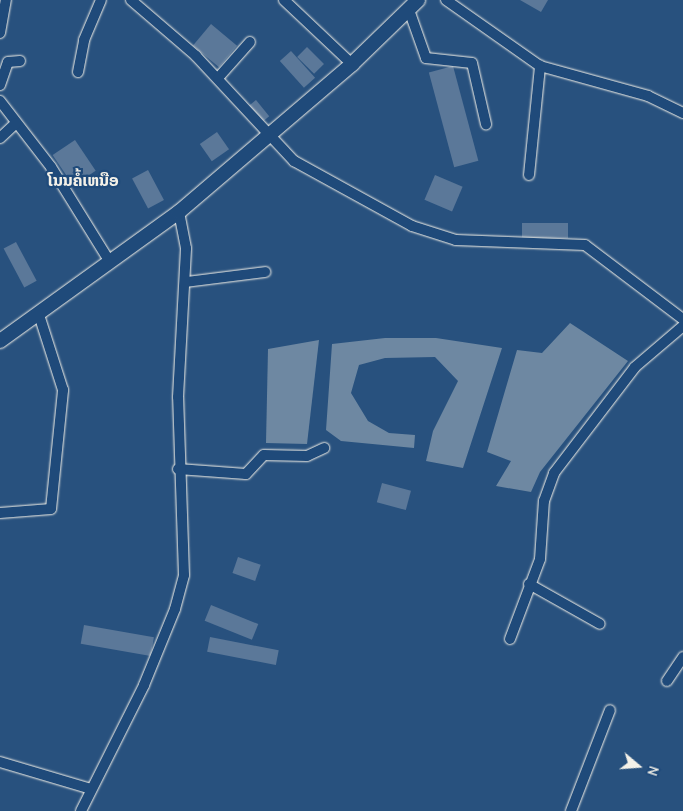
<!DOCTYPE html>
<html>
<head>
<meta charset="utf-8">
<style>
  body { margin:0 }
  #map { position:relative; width:683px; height:811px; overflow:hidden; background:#28517e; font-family:"Comic Neue","Noto Sans Lao",sans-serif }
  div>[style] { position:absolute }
  .water>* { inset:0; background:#6e88a2 }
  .building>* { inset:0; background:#5b7899; transform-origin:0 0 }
  .roads { filter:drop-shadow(0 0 1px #f4f1e8) drop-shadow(0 0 1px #f4f1e8) }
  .minor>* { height:10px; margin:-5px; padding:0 5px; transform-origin:5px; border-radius:5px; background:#1f4a7a }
  .secondary>* { height:14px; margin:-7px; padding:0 7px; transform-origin:7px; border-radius:7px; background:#1f4a7a }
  span { translate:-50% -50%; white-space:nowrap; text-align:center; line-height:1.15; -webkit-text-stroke:4.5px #1f4a7a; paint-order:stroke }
  .quarter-label { font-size:16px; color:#f4f1e8; font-weight:700 }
  .north { position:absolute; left:613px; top:741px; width:50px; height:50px; -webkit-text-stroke:4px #1f4a7a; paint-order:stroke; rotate:108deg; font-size:14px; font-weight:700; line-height:20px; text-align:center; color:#f4f1e8 }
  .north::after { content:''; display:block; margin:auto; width:18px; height:22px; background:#f4f1e8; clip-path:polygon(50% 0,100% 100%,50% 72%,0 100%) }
</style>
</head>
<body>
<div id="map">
  <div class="water">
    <i style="clip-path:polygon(570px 323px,628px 361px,540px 472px,531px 492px,496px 486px,511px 461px,487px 452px,517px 350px,542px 353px)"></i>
    <i style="clip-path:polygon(385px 338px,436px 338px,502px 348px,463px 468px,426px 461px,433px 431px,458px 381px,435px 357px,385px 358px,359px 365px,351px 393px,368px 421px,389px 433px,415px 435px,414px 448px,341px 441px,326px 430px,332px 344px)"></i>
    <i style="clip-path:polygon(319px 340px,307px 444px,266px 443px,268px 349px)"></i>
  </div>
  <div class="building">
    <i style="clip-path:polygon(520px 0,548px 0,541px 12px)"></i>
    <i style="left:211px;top:24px;width:34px;height:28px;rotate:40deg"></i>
    <i style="left:307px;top:47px;width:24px;height:14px;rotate:45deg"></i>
    <i style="left:291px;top:51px;width:36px;height:15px;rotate:48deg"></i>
    <i style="left:453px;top:66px;width:98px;height:25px;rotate:75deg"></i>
    <i style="left:256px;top:100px;width:21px;height:13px;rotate:51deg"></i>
    <i style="left:217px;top:132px;width:21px;height:21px;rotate:55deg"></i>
    <i style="left:75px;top:140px;width:37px;height:27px;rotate:56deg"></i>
    <i style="left:148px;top:170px;width:34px;height:18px;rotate:62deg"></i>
    <i style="left:435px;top:175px;width:30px;height:27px;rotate:23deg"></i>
    <i style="left:522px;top:223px;width:46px;height:15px"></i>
    <i style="left:16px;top:242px;width:44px;height:14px;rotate:62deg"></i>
    <i style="left:382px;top:483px;width:30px;height:20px;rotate:15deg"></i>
    <i style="left:238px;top:557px;width:24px;height:17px;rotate:19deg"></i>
    <i style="left:211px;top:605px;width:51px;height:17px;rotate:22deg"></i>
    <i style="left:84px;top:625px;width:71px;height:19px;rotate:10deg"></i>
    <i style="left:210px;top:637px;width:70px;height:15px;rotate:11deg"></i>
  </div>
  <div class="roads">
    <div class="minor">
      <i style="left:131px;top:0;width:86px;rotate:40.7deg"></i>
      <i style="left:196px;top:56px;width:144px;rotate:47deg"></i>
      <i style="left:294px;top:161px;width:135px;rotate:28.8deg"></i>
      <i style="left:412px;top:226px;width:46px;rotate:17.7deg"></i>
      <i style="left:456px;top:240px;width:129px;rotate:2.2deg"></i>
      <i style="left:585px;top:245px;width:123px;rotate:37.1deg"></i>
      <i style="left:284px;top:0;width:93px;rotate:43.3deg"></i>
      <i style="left:446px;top:0;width:115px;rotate:35.1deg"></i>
      <i style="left:540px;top:66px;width:112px;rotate:15.5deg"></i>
      <i style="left:648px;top:96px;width:39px;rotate:26deg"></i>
      <i style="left:409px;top:10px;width:51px;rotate:70.5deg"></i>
      <i style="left:426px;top:58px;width:46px;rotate:6.2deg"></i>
      <i style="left:472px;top:63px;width:63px;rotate:77.1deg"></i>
      <i style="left:0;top:33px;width:34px;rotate:-80deg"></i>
      <i style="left:78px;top:72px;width:33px;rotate:-79deg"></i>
      <i style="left:84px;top:40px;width:43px;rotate:-67deg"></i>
      <i style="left:218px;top:78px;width:48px;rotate:-48.4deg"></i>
      <i style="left:0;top:85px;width:24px;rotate:-71deg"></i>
      <i style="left:8px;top:62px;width:12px;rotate:-5deg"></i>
      <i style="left:0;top:101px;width:83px;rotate:52.3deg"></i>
      <i style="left:51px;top:167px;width:112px;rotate:58.2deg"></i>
      <i style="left:0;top:138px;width:22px;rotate:-43deg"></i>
      <i style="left:529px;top:175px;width:110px;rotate:-84.2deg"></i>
      <i style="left:186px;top:282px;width:80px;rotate:-7.2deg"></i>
      <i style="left:178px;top:469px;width:68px;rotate:4.2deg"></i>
      <i style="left:246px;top:474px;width:26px;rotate:-47deg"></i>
      <i style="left:264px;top:455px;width:43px;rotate:1.3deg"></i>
      <i style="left:307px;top:456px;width:19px;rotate:-25deg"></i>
      <i style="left:0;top:513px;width:51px;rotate:-4.5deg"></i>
      <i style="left:51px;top:509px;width:120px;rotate:-84.2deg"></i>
      <i style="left:63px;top:390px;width:79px;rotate:-107.7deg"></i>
      <i style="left:529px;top:584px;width:81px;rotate:29.4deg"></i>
      <i style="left:510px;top:639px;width:85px;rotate:-69.4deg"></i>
      <i style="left:540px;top:559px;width:58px;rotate:-86.1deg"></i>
      <i style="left:544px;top:501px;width:30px;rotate:-70deg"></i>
      <i style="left:554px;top:473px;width:133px;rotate:-52.6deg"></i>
      <i style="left:635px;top:367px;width:63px;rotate:-40.5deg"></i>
      <i style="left:667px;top:681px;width:29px;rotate:-56deg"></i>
      <i style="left:0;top:762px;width:95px;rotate:16.5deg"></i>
      <i style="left:81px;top:811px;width:141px;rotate:-63.4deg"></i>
      <i style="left:144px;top:685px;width:82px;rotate:-67.8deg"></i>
      <i style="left:175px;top:609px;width:35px;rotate:-75deg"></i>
      <i style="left:184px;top:575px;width:178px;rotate:-91.9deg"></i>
      <i style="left:178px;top:397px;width:149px;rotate:-86.9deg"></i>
      <i style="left:186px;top:248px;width:37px;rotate:-101deg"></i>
      <i style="left:571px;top:811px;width:108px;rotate:-68.9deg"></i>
    </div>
    <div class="secondary">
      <i style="left:0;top:341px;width:221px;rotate:-35.8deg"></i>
      <i style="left:179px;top:212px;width:228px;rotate:-40.5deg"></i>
      <i style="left:352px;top:64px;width:92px;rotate:-44.1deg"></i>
    </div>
  </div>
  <div class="quarter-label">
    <span style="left:83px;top:181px">ໂນນຄໍ້ເຫນືອ</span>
  </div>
  <div class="north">N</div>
</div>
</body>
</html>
